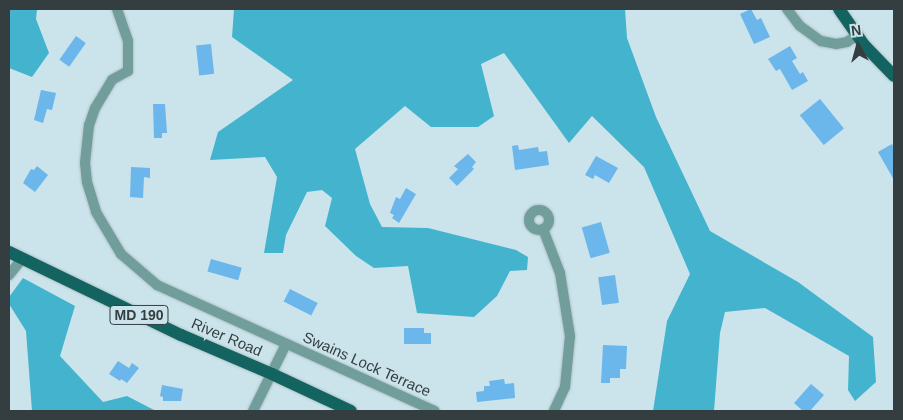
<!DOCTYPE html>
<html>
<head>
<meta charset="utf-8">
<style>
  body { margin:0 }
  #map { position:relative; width:903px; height:420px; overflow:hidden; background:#cbe3ea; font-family:Arial,sans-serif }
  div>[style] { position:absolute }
  .forest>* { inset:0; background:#44b4ce }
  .building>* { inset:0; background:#6bb6ea; transform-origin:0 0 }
  .roads { filter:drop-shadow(0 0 1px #aabfc5) drop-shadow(0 0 1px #aabfc5) }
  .minor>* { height:10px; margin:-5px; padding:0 5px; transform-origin:5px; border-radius:5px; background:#719d9a }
  .minor>.ring { margin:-5px; padding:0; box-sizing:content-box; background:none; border:10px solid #719d9a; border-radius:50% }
  .major>* { height:12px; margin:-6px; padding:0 6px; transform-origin:6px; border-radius:6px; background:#136360 }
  span { translate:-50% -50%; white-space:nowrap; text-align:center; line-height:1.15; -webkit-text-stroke:5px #cbe3ea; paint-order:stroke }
  .shield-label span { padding:1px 4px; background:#cbe3ea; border:1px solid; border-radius:4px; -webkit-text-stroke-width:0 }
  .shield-label { font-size:14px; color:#343e41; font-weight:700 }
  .street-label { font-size:15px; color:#343e41 }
  .frame { position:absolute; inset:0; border:10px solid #343e41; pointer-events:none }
  .north { position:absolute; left:833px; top:20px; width:50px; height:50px; -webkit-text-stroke:4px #cbe3ea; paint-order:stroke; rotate:353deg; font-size:14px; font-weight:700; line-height:20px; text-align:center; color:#343e41 }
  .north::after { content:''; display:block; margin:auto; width:18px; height:22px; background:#343e41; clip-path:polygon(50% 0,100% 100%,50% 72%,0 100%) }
</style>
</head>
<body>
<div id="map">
  <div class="forest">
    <i style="clip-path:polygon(9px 9px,37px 9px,36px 19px,49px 53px,32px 77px,9px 68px)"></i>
    <i style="clip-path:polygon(234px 9px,625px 9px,627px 38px,656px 117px,710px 231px,798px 282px,873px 337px,876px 382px,855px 401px,848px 390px,849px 356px,765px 308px,725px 312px,720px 333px,714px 411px,653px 411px,667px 321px,690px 274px,644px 167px,592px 116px,569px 143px,504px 53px,481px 64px,494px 116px,478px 127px,431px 127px,405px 106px,355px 149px,370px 204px,382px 227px,428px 228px,516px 250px,528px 257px,527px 270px,510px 271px,497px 296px,474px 317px,417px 313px,408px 266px,374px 268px,356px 256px,325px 226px,332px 198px,322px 190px,307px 192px,286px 235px,283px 253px,264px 253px,277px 177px,265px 157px,210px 160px,218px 132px,293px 80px,232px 37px)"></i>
    <i style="clip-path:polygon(23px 278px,75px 306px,60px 356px,103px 402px,127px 396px,156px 411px,32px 411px,26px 331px,9px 304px,9px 297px)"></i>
  </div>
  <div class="building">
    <i style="clip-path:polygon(751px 9px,757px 20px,761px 18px,770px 37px,754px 44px,740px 14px)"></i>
    <i style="left:76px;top:36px;width:12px;height:29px;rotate:35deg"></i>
    <i style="left:211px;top:44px;width:30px;height:15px;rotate:84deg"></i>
    <i style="clip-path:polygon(790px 46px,797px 58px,792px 61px,800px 74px,803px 72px,808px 81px,792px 90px,780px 69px,776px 71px,768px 59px)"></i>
    <i style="clip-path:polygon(41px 90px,56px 93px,52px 110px,47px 109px,43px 123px,34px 120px)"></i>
    <i style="left:820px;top:99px;width:38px;height:26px;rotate:51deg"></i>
    <i style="clip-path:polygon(153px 104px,165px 104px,167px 133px,162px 133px,162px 138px,154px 138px)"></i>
    <i style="clip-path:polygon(892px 144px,894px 148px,894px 180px,878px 152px)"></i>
    <i style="clip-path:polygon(518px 145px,519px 150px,538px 147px,539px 152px,547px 151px,549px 165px,515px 170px,512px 146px)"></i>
    <i style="clip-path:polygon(468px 154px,476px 162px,472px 167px,474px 169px,457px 186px,449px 178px,458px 169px,454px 166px)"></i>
    <i style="clip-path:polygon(596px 156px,618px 168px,609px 183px,595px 175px,593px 179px,585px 175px)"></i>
    <i style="clip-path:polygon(37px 166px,48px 175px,35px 192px,23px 183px,31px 169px,34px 170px)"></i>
    <i style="clip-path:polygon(131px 167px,150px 168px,150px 178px,144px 177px,143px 198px,130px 197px)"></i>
    <i style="clip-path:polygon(406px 188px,416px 194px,399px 223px,392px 218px,394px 215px,390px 213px,396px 197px,400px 199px)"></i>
    <i style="left:601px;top:222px;width:32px;height:20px;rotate:74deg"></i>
    <i style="left:211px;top:259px;width:32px;height:13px;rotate:16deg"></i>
    <i style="left:615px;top:275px;width:28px;height:17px;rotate:82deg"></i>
    <i style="left:290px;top:289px;width:31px;height:14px;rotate:27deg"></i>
    <i style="clip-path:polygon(404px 328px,424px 328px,424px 333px,431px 333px,431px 344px,404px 344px)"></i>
    <i style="clip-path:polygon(603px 345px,627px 346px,626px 369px,620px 369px,620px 378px,610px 378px,610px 383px,601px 383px)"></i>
    <i style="clip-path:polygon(118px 361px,129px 368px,132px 363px,139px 368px,127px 383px,121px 379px,120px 381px,109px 374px)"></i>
    <i style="clip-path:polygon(504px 379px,505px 384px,514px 383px,515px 398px,477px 402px,476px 392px,484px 391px,484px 386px,490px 386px,489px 381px)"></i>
    <i style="clip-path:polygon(811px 384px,824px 395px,810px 411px,803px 411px,794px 403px)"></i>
    <i style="clip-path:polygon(162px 385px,183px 389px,181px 401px,163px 401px,163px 397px,160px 396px)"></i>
  </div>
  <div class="roads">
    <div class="minor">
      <i style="left:117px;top:9px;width:34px;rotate:71deg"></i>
      <i style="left:128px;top:41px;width:30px;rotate:90deg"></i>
      <i style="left:128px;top:71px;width:18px;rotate:151deg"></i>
      <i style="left:112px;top:80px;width:33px;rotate:121deg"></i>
      <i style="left:95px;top:108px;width:18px;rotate:109deg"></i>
      <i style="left:89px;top:125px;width:38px;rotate:96deg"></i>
      <i style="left:85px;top:163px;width:19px;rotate:84deg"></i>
      <i style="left:87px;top:182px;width:31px;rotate:73deg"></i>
      <i style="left:96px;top:212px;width:49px;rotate:59.2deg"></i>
      <i style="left:121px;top:254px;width:48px;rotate:40.7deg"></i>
      <i style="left:157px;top:285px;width:305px;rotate:24.4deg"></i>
      <i style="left:787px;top:9px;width:21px;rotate:53deg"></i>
      <i style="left:800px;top:26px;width:26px;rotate:36deg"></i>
      <i style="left:821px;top:41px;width:15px;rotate:11deg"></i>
      <i style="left:836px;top:44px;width:11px;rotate:-10deg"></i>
      <i style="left:847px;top:42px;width:12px;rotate:-35deg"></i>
      <i class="ring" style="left:529px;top:210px;width:10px;height:10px"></i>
      <i style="left:543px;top:229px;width:47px;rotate:68.9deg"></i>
      <i style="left:560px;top:273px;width:64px;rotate:81deg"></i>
      <i style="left:570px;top:336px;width:51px;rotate:95.6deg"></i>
      <i style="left:565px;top:387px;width:26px;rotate:115deg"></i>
      <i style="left:9px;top:275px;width:21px;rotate:-51deg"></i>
      <i style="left:253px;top:411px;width:75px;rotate:-63.8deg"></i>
    </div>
    <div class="major">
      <i style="left:839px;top:9px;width:44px;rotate:55.2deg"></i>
      <i style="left:864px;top:45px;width:43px;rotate:45.9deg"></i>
      <i style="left:9px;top:252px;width:191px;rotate:25.8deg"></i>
      <i style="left:181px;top:335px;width:99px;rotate:23.2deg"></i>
      <i style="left:272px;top:374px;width:87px;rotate:25.1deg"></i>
    </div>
  </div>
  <div class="shield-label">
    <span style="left:139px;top:315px">MD 190</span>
  </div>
  <div class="street-label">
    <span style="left:227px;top:337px;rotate:23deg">River Road</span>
    <span style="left:367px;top:364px;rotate:24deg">Swains Lock Terrace</span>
  </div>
  <div class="frame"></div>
  <div class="north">N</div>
</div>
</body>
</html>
